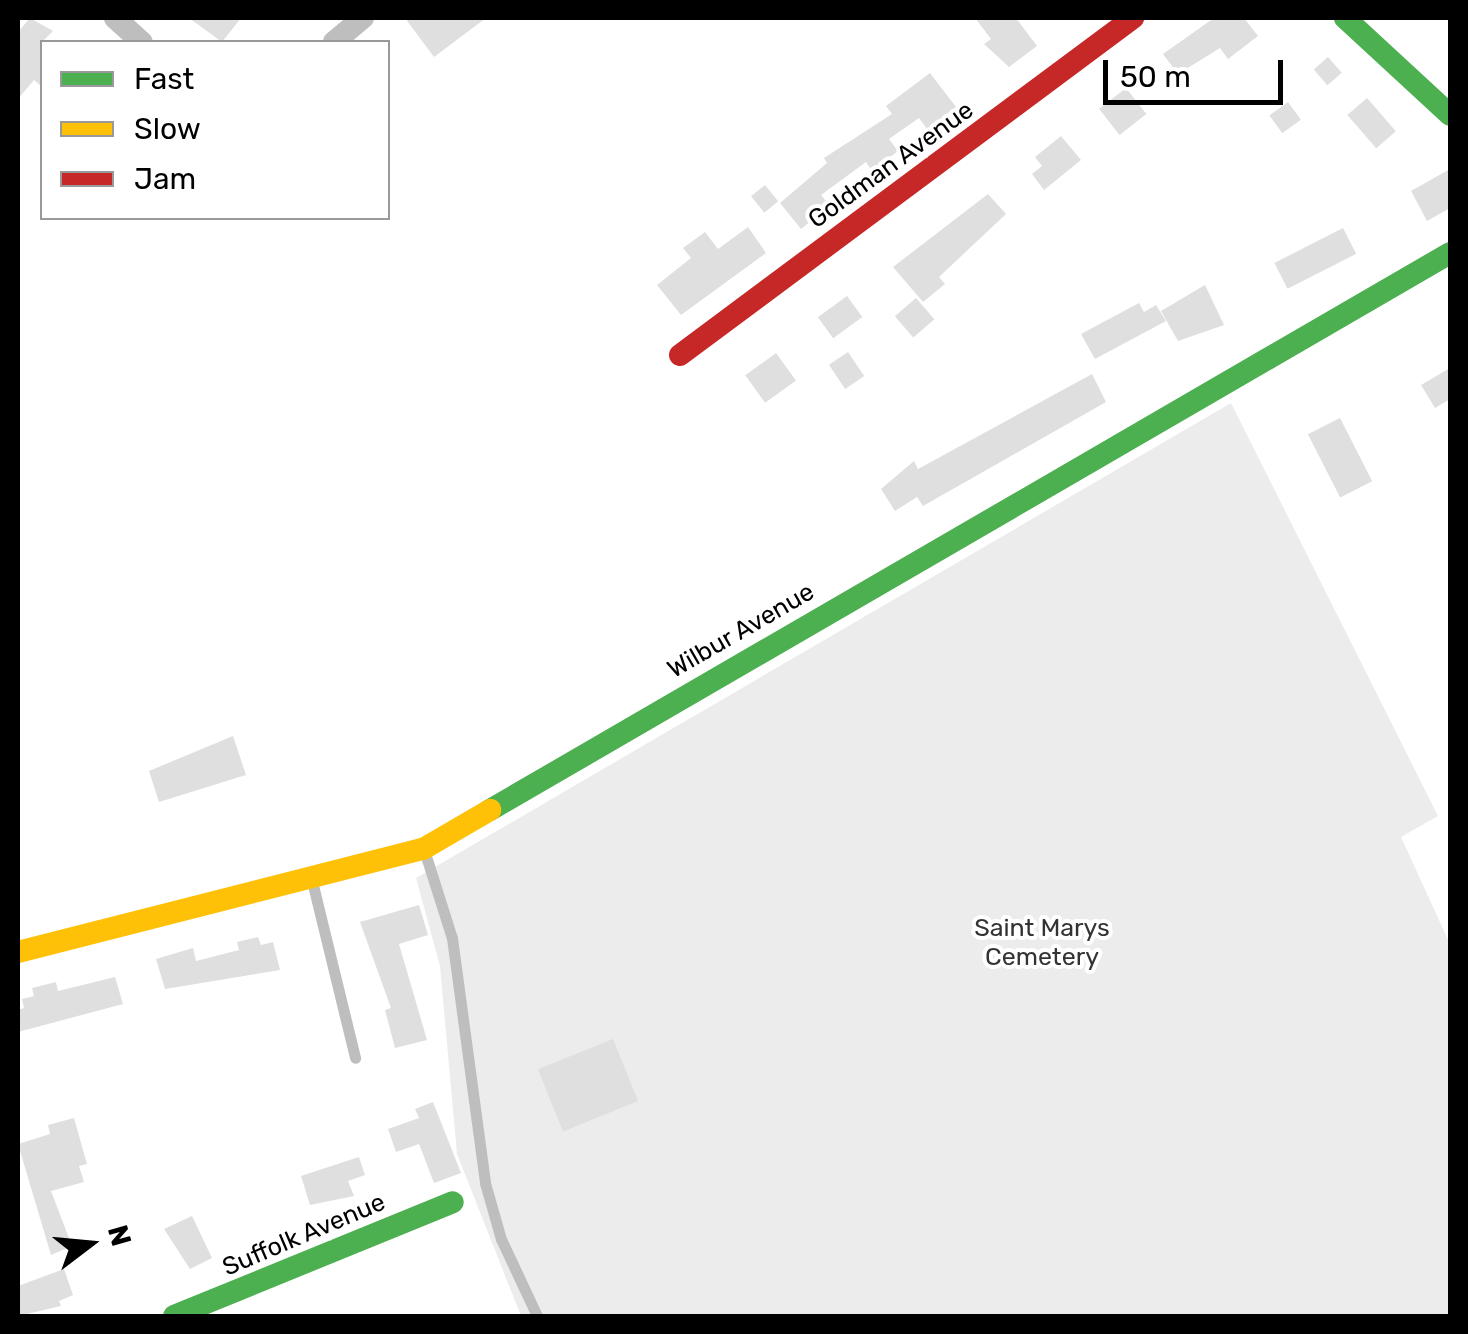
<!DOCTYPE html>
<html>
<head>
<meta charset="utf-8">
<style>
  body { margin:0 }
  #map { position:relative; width:1468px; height:1334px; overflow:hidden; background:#fff; font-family:Rubik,sans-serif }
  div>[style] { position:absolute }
  .green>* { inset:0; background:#ececec }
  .building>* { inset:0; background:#dfdfdf; transform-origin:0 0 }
  .lane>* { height:11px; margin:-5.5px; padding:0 5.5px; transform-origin:5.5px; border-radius:5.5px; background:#bebebe }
  .street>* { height:22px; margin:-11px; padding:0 11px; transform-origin:11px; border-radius:11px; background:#bebebe }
  .fast>* { height:22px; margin:-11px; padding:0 11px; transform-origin:11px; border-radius:11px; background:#4caf50 }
  .slow>* { height:22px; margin:-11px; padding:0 11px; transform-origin:11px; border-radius:11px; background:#ffc107 }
  .jam>* { height:22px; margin:-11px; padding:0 11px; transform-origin:11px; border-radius:11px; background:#c62828 }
  span { translate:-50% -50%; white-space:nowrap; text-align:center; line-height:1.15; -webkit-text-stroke:8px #fff; paint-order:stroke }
  .street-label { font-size:25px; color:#000 }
  .park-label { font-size:25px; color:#333 }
  .frame { position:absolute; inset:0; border:20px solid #000; pointer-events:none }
  .legend { position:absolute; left:40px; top:40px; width:350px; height:180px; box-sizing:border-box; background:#fff; border:2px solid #999; margin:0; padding:12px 18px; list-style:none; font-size:30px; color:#000 }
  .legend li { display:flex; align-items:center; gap:20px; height:50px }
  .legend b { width:50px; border:2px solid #999 }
  .north { position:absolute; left:40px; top:1194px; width:100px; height:100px; -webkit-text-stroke:8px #fff; paint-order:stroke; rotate:74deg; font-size:28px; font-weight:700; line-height:40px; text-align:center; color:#000 }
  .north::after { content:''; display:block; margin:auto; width:35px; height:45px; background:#000; clip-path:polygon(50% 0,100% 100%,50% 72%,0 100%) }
  .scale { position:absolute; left:1103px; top:60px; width:180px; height:45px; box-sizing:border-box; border:5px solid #000; border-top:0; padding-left:12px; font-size:30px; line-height:35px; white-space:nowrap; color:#000; -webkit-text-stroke:8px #fff; paint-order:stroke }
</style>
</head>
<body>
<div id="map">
  <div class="green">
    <i style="clip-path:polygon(1231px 403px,1438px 816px,1401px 837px,1450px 944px,1450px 1316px,521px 1316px,457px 1154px,440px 966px,416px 878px)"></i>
  </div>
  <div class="building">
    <i style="clip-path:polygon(30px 18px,53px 31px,42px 42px,42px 87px,34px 80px,18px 99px,18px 32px)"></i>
    <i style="clip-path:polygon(189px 18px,241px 18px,222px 42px)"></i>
    <i style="clip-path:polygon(405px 18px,486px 18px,434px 57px)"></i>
    <i style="clip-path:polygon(975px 18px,1016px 18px,1037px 46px,1009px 67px,984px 44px,991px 39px)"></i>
    <i style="clip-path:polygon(1214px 18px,1244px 18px,1258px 36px,1228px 59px,1220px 48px,1178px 74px,1163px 54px)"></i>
    <i style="left:1328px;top:57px;width:21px;height:19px;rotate:49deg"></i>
    <i style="clip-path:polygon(930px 73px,956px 107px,927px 129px,919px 118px,889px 139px,898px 151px,872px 171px,866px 162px,821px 195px,830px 206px,801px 229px,780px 203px,827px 163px,824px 158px,892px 114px,886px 106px)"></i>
    <i style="left:1126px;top:88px;width:33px;height:34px;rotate:52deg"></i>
    <i style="left:1367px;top:98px;width:44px;height:26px;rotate:49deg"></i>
    <i style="left:1288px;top:102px;width:22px;height:23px;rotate:54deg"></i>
    <i style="clip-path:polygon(1061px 136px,1081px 160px,1044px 190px,1032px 174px,1042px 166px,1035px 157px)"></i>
    <i style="clip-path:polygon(1450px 169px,1450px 208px,1427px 221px,1411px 191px)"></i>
    <i style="left:765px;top:185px;width:21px;height:18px;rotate:51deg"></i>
    <i style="clip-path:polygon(988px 194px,1006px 214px,939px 277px,945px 284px,923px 302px,893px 267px)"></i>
    <i style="clip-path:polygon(748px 227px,766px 253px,681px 315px,657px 285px,691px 258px,683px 248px,705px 232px,718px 249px)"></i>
    <i style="left:1343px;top:228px;width:29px;height:77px;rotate:63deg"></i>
    <i style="clip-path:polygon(1205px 285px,1224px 325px,1178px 341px,1161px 311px)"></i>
    <i style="left:847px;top:296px;width:26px;height:36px;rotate:54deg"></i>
    <i style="left:916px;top:298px;width:28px;height:28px;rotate:49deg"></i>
    <i style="clip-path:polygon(1139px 303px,1144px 312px,1156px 305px,1166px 321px,1095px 359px,1081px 334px)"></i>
    <i style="left:848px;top:352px;width:29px;height:23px;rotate:56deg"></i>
    <i style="left:776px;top:353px;width:34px;height:38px;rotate:54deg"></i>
    <i style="clip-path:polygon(1450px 368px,1450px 399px,1435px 408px,1421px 385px)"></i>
    <i style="clip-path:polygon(1092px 374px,1106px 402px,923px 506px,917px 497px,895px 511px,881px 489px,914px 461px,918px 469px)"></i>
    <i style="left:1340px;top:418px;width:71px;height:36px;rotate:63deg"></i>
    <i style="clip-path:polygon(233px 736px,246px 775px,159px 802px,149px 771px)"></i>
    <i style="clip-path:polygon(419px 905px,428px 935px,399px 944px,427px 1040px,395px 1048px,385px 1010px,391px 1008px,360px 922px)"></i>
    <i style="clip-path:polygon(258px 937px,261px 945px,273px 942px,280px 970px,165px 989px,156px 959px,193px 948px,196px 961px,239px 950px,237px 942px)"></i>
    <i style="clip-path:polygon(115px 977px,123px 1004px,18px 1032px,18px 1010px,24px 1008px,22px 999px,34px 996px,32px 988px,56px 982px,58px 991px)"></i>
    <i style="left:613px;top:1039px;width:67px;height:81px;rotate:68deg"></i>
    <i style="clip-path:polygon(433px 1102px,461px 1173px,434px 1183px,419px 1144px,396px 1152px,388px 1129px,419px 1118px,415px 1109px)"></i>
    <i style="clip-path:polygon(74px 1118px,87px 1164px,79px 1166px,84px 1182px,51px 1191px,72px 1246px,51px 1255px,18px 1144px,50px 1134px,48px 1125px)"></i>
    <i style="clip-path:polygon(359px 1157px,365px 1175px,348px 1181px,354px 1196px,310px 1205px,301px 1176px)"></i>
    <i style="clip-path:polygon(192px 1216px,212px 1258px,190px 1269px,164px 1229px)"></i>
    <i style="clip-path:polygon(64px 1269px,73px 1295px,59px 1301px,61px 1306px,18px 1316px,18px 1286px)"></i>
  </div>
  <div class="lane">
    <i style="left:425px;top:853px;width:89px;rotate:72.4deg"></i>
    <i style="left:452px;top:938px;width:247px;rotate:82.3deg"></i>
    <i style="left:485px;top:1183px;width:58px;rotate:74.1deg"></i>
    <i style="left:501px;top:1239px;width:85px;rotate:64.9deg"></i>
    <i style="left:312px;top:881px;width:182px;rotate:76.3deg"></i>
  </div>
  <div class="street">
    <i style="left:115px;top:18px;width:36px;rotate:42deg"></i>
    <i style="left:334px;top:42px;width:38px;rotate:-40deg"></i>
  </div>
  <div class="fast">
    <i style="left:1345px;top:18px;width:143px;rotate:42.7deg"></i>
    <i style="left:490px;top:810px;width:1110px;rotate:-30.12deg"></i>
    <i style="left:174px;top:1316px;width:301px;rotate:-22.2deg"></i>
  </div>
  <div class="slow">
    <i style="left:18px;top:952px;width:418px;rotate:-14.3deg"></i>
    <i style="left:423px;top:849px;width:78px;rotate:-30.2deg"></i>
  </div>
  <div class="jam">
    <i style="left:680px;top:355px;width:565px;rotate:-36.65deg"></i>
  </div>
  <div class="street-label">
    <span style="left:891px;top:165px;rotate:-36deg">Goldman Avenue</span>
    <span style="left:741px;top:631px;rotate:-30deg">Wilbur Avenue</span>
    <span style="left:304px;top:1235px;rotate:-23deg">Suffolk Avenue</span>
  </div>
  <div class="park-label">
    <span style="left:1042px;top:943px">Saint Marys<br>Cemetery</span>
  </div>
  <div class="frame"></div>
  <ul class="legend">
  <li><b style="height:12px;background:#4caf50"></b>Fast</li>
  <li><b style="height:12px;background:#ffc107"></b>Slow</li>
  <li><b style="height:12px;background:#c62828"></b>Jam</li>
  </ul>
  <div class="north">N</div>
  <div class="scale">50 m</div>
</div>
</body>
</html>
